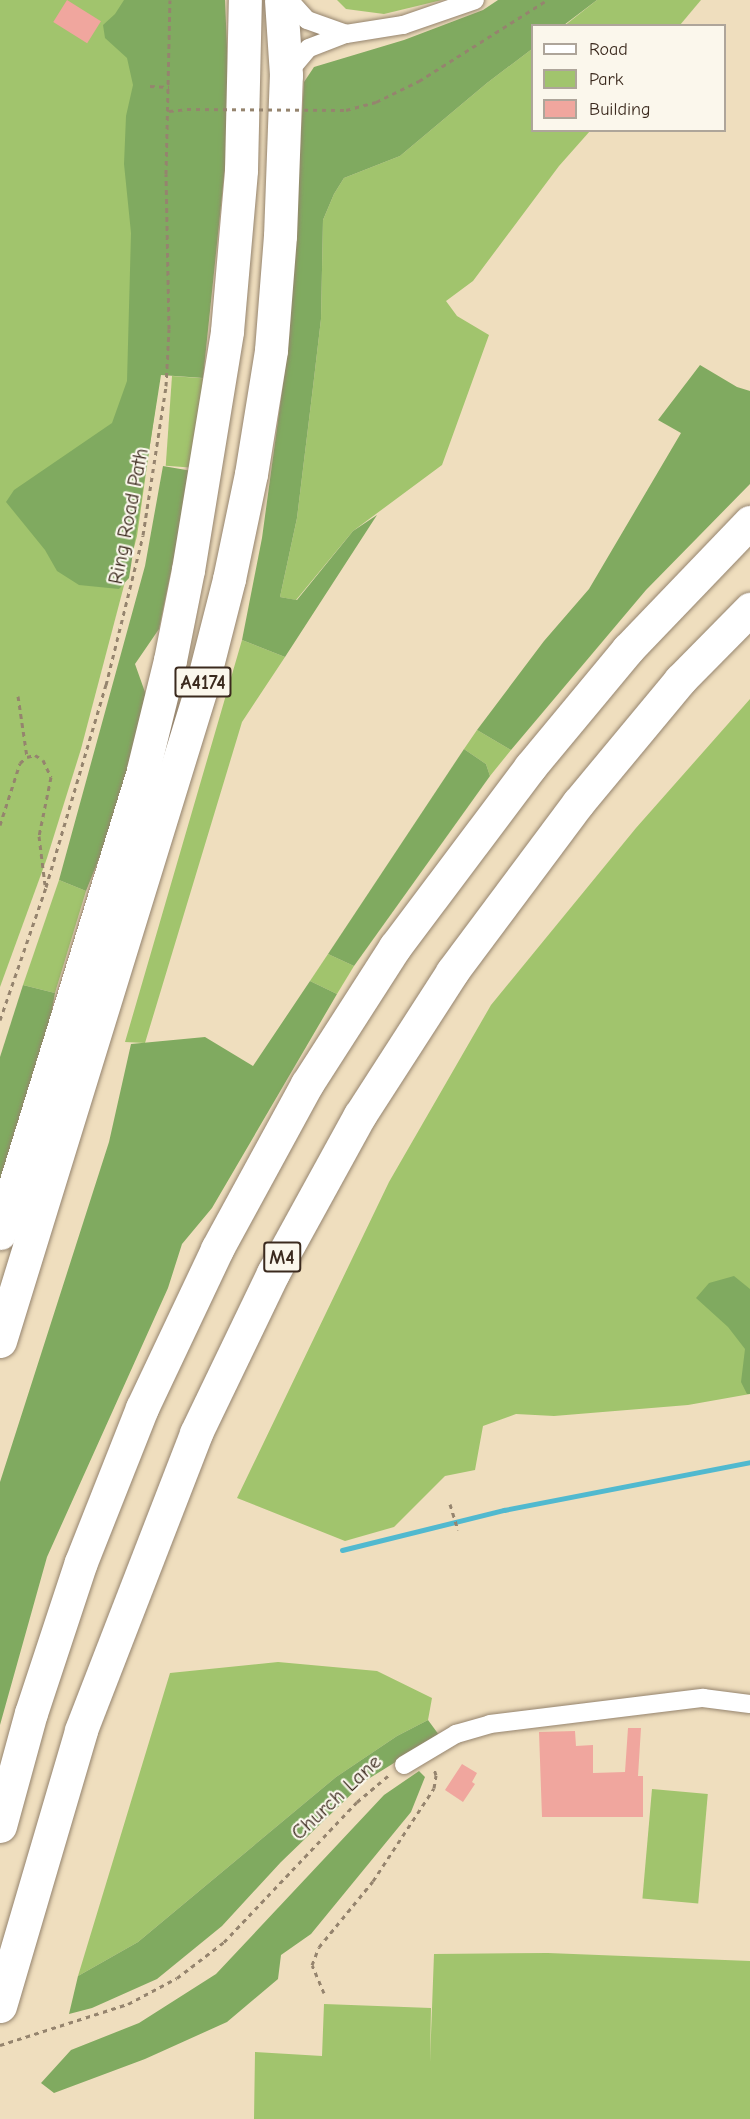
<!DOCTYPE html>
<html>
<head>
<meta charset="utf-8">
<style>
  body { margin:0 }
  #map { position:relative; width:750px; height:2119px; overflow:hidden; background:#efdebe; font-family:"Comic Neue",sans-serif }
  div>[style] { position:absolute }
  .green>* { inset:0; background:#a1c46d; transform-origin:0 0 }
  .forest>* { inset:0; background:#80aa60 }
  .stream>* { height:5px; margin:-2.5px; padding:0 2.5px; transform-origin:2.5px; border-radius:2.5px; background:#51b9cf }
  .building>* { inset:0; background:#f0a69e; transform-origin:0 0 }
  .path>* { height:3px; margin-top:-1.5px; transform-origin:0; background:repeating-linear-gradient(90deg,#95846e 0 4.5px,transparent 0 9px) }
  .roads { filter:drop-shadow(0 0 2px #95846e) drop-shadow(0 0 2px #95846e) }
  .street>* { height:18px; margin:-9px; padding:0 9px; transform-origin:9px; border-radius:9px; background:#fff }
  .highway>* { height:33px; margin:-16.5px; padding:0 16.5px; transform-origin:16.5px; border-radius:16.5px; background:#fff }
  .path-bridge>* { height:3px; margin-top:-1.5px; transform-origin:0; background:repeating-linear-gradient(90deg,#95846e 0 4.5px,transparent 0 9px) }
  span { translate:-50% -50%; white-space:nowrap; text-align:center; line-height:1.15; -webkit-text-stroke:4.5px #fbf7ec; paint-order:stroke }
  .shield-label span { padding:2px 4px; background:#fbf7ec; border:2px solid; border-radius:4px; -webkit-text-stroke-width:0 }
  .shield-label { font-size:20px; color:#3b2a1e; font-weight:700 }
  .street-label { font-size:21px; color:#3b2a1e }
  .legend { position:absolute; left:531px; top:24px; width:195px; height:108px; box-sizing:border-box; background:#fbf7ec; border:2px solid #aea59a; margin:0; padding:8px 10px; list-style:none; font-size:18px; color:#3b2a1e }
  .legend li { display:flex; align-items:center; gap:12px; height:30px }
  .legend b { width:30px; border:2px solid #aea59a }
</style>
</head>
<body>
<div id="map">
  <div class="green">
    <i style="clip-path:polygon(0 0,146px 0,162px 361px,137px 536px,81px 749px,47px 858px,0 987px)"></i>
    <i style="clip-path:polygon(337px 0,442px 0,384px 14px,346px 9px)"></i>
    <i style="clip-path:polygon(597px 0,701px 0,680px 25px,564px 26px)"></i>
    <i style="clip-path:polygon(532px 49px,532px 130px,590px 131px,559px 166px,473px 281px,446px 301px,457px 316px,489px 335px,442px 465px,353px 531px,296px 600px,280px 597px,297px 518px,313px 387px,321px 319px,323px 220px,334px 194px,344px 178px,400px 156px,487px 83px)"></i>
    <i style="left:172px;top:376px;width:31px;height:90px;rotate:4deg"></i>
    <i style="clip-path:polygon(242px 640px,285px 657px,242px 722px,145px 1043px,125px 1042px)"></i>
    <i style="clip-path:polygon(750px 699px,750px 1394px,688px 1405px,554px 1416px,516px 1414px,483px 1426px,475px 1470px,445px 1476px,394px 1527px,345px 1541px,237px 1498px,389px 1182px,491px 1005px,636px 828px)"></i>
    <i style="clip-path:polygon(477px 730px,511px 750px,490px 776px,486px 764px,464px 749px)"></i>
    <i style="clip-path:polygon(59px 880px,86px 891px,55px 993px,23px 985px)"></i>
    <i style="clip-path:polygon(328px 954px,354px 966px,337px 994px,310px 981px)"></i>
    <i style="clip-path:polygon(278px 1662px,377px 1671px,432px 1698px,428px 1720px,397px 1736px,336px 1777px,138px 1942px,78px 1976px,170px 1673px)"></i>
    <i style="left:652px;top:1789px;width:56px;height:110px;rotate:5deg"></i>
    <i style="clip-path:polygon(548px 1953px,750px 1961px,750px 2119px,254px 2119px,255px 2052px,322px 2056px,324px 2004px,431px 2008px,430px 2062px,434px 1954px)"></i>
  </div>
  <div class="forest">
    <i style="clip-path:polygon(124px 0,225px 0,230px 119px,203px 378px,161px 375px,129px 578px,119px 589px,79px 585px,57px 571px,45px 550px,6px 502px,14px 490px,112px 423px,127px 381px,131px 233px,124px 164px,126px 116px,133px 85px,127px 58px,105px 38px,103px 25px,115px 14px)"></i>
    <i style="clip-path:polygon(498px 0,597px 0,564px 25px,532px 26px,532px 49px,487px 83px,400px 156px,344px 178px,334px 194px,323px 220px,321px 319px,313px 387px,297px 518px,280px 597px,297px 600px,353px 531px,377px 515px,285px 657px,242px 640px,262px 538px,289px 340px,304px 82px,314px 67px,404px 40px,483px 10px)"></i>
    <i style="clip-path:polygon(700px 365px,737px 387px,750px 391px,750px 484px,646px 590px,511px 750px,477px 730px,544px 641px,589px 589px,681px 433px,658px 420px)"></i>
    <i style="clip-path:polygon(163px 466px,192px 471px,159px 629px,135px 664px,146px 695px,142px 718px,106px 841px,86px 891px,59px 880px,145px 566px)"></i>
    <i style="clip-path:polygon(464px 749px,486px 764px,490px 776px,354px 966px,328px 954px)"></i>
    <i style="clip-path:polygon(310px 981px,337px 994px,212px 1208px,182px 1244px,168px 1288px,47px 1557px,0 1725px,0 1482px,109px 1142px,131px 1044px,205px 1037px,253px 1066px)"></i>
    <i style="clip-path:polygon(23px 985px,55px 993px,47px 1038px,0 1182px,0 1057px)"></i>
    <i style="clip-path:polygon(734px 1276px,750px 1289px,750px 1394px,747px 1394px,741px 1382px,745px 1349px,728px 1327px,696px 1298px,709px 1283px)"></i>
    <i style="clip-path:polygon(428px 1720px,439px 1735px,365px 1781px,281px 1862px,222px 1926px,157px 1979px,92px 2008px,69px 2014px,78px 1976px,138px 1942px,336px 1777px,397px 1736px)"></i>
    <i style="clip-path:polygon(419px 1771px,425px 1777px,411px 1812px,311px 1934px,281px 1955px,278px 1979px,227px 2022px,145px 2059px,54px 2093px,41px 2083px,71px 2050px,139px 2023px,216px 1974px,384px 1795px)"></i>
  </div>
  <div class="stream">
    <i style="left:342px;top:1550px;width:167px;rotate:-13.9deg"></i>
    <i style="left:504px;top:1510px;width:251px;rotate:-11deg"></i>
  </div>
  <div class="building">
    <i style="left:67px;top:0;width:40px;height:26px;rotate:32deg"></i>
    <i style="clip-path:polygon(628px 1728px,641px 1728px,638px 1776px,643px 1776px,643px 1817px,542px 1817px,539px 1732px,575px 1731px,576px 1746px,593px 1745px,593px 1773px,625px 1772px)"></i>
    <i style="clip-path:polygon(462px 1764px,477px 1773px,472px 1782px,475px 1784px,463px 1802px,445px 1790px)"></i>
  </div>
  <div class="path">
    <i style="left:150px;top:86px;width:19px;rotate:3deg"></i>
    <i style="left:346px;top:110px;width:31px;rotate:-15deg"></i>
    <i style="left:376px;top:102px;width:48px;rotate:-26deg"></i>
    <i style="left:419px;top:81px;width:151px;rotate:-32.3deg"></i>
    <i style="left:169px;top:111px;width:18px;rotate:-6deg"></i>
    <i style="left:18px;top:696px;width:62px;rotate:81.6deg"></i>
    <i style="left:0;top:825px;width:65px;rotate:-72.1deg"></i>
    <i style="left:20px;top:763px;width:9px;rotate:-41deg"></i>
    <i style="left:27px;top:757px;width:8px;rotate:-14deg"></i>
    <i style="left:35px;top:755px;width:9px;rotate:32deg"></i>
    <i style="left:43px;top:760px;width:19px;rotate:65deg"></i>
    <i style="left:51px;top:777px;width:60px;rotate:101.5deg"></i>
    <i style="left:39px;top:836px;width:49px;rotate:83deg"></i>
    <i style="left:0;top:1020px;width:141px;rotate:-70.9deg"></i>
    <i style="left:46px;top:887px;width:211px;rotate:-73.5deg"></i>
    <i style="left:106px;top:685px;width:154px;rotate:-76.1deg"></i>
    <i style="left:143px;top:535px;width:151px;rotate:-81.2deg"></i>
    <i style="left:166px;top:386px;width:57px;rotate:-87deg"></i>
    <i style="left:169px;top:329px;width:155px;rotate:-91.1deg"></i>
    <i style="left:166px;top:174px;width:174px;rotate:-88.7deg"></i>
    <i style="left:450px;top:1504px;width:27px;rotate:73deg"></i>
    <i style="left:324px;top:1993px;width:30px;rotate:-113deg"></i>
    <i style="left:312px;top:1965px;width:19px;rotate:-69deg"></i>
    <i style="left:319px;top:1947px;width:85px;rotate:-50.7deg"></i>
    <i style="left:373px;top:1881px;width:111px;rotate:-56.7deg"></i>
    <i style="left:434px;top:1788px;width:13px;rotate:-81deg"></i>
    <i style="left:436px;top:1775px;width:6px;rotate:-108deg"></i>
    <i style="left:0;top:2045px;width:134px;rotate:-17.8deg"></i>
    <i style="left:128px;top:2004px;width:55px;rotate:-28deg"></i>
    <i style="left:177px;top:1978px;width:59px;rotate:-37.5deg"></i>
    <i style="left:224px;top:1942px;width:193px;rotate:-46.5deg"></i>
    <i style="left:357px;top:1802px;width:42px;rotate:-40.2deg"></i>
  </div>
  <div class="roads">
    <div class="street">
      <i style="left:289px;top:0;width:27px;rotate:48deg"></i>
      <i style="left:307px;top:20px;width:41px;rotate:19.7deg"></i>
      <i style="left:286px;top:75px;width:35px;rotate:-50deg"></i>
      <i style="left:309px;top:48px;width:40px;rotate:-21deg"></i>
      <i style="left:346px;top:34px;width:58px;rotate:-9deg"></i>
      <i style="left:403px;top:25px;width:76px;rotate:-19.1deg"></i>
      <i style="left:404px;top:1765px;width:61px;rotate:-30.8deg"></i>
      <i style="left:456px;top:1734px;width:35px;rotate:-16deg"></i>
      <i style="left:490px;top:1724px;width:215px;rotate:-7deg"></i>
      <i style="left:703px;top:1698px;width:47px;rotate:7.3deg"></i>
    </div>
    <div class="highway">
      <i style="left:0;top:1233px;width:485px;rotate:-72.8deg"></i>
      <i style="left:143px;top:770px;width:113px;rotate:-76.2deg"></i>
      <i style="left:170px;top:660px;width:92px;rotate:-78.7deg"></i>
      <i style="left:188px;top:570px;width:242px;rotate:-80.7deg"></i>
      <i style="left:227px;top:331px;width:162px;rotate:-85deg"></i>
      <i style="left:241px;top:170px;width:170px;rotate:-88.7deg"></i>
      <i style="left:0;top:1341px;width:682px;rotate:-72.87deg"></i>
      <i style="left:201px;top:689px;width:114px;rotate:-75.7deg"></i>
      <i style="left:229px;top:579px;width:107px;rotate:-78.2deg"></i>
      <i style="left:251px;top:474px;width:126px;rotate:-80.8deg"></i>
      <i style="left:271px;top:350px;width:114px;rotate:-85.5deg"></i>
      <i style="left:280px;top:236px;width:161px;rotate:-87.9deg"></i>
      <i style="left:286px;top:75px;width:75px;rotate:-93.8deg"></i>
      <i style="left:0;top:1826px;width:117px;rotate:-74.7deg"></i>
      <i style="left:31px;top:1713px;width:159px;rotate:-71.7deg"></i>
      <i style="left:81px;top:1562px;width:166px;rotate:-68.4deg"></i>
      <i style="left:142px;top:1408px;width:176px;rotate:-64.7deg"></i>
      <i style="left:217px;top:1249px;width:188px;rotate:-61.4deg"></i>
      <i style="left:307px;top:1084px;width:163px;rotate:-57.3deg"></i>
      <i style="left:395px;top:947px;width:225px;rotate:-53.1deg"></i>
      <i style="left:530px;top:767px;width:153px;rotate:-50.3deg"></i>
      <i style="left:628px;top:649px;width:176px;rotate:-46.2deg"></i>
      <i style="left:0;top:2006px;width:288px;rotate:-73.6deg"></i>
      <i style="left:81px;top:1730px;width:318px;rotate:-68.8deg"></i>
      <i style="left:196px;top:1433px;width:178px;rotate:-64.3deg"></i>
      <i style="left:273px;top:1273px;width:180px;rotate:-61.2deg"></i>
      <i style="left:360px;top:1115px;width:170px;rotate:-57.2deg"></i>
      <i style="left:452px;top:972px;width:211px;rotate:-53.3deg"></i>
      <i style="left:578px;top:803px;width:160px;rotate:-50.3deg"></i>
      <i style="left:680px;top:680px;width:100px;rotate:-45.4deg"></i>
    </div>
  </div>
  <div class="path-bridge">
    <i style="left:187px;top:109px;width:159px;rotate:0.4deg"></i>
  </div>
  <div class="shield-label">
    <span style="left:203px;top:682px">A4174</span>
    <span style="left:282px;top:1257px">M4</span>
  </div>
  <div class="street-label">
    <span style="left:128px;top:516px;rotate:-79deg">Ring Road Path</span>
    <span style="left:336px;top:1797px;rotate:-43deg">Church Lane</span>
  </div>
  <ul class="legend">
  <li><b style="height:8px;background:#fff"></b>Road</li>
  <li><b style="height:16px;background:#a1c46d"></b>Park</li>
  <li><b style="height:16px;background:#f0a69e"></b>Building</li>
  </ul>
</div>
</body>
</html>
